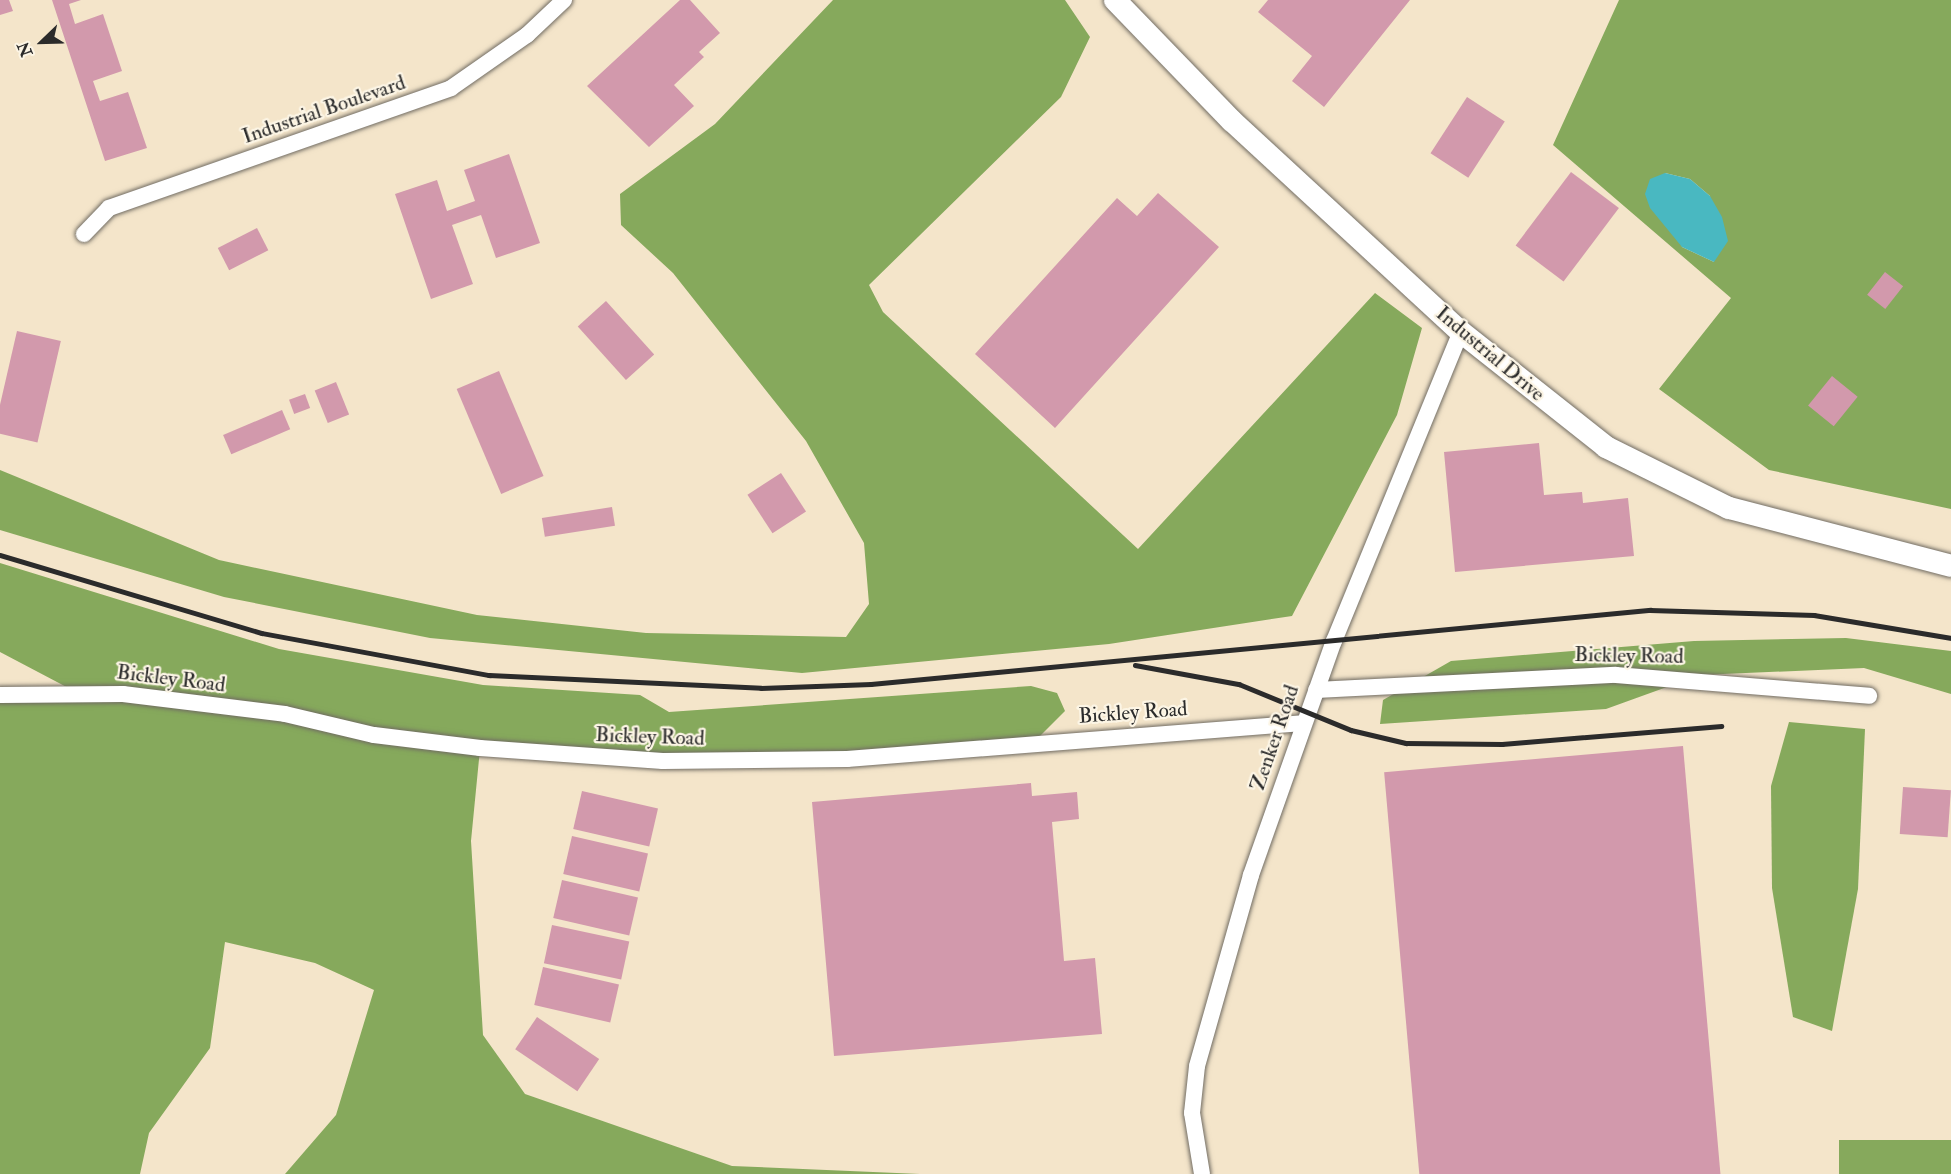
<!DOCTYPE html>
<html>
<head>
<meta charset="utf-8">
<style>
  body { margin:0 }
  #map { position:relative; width:1951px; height:1174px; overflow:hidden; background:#f4e5ca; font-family:"IM FELL Double Pica",serif }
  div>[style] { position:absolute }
  .forest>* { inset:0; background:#86a95c; transform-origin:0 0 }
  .water>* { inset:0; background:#49b8c1 }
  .building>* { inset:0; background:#d299ac; transform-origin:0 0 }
  .roads { filter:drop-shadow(0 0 2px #716c63) drop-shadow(0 0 2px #716c63) }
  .street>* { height:16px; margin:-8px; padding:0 8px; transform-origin:8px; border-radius:8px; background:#fff }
  .secondary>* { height:22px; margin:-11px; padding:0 11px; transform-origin:11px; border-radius:11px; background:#fff }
  .rail>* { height:4.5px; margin:-2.25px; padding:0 2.25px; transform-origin:2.25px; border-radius:2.25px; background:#2b2b2b }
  span { translate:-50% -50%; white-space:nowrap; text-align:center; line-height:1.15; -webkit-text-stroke:4.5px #fcf5e5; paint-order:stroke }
  .street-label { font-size:21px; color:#2b2b2b }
  .north { position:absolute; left:12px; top:12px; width:60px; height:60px; -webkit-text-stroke:4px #fcf5e5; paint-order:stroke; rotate:247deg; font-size:16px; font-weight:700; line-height:24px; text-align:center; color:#2b2b2b }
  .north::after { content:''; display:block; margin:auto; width:21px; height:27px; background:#2b2b2b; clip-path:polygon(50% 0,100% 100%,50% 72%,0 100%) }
</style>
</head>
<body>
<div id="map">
  <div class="forest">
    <i style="clip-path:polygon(833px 0,1065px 0,1090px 37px,1061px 97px,869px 285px,883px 312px,1138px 549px,1375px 293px,1422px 328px,1397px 415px,1292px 616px,1109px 644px,802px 673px,430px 638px,224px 597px,0 530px,0 470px,219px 560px,477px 615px,646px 633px,846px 637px,869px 604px,864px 543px,806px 441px,673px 273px,621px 225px,620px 194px,715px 124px)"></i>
    <i style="clip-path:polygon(evenodd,1619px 0,1951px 0,1951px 509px,1769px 470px,1659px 389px,1731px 298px,1553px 145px,1619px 0,1665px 173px,1690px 179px,1710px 196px,1714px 262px,1682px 247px,1665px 173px)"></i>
    <i style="clip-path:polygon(0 563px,279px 649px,483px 685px,640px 695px,669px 712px,1031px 686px,1057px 693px,1065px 711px,1032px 744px,847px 759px,480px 749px,471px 841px,483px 1035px,525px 1094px,732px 1166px,920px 1174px,285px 1174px,336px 1115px,374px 990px,315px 963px,225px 942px,210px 1048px,149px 1133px,140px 1174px,0 1174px,0 695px,76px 692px,0 652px)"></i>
    <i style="clip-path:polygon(1846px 638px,1951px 651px,1951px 694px,1864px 668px,1700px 675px,1606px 709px,1380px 724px,1383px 700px,1451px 661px,1694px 641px)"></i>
    <i style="clip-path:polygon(1789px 722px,1865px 729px,1858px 889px,1832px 1031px,1793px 1017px,1772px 888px,1771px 786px)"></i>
    <i style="left:1839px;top:1140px;width:112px;height:34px"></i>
  </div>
  <div class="water">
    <i style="clip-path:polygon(1665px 173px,1690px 179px,1710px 196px,1722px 217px,1728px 241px,1714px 262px,1682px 247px,1650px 208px,1645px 194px,1650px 179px)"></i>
  </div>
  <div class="building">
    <i style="clip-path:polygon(0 0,9px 0,13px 11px,0 15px)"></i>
    <i style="clip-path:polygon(52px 0,81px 0,69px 4px,75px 24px,103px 14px,122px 71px,93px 81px,100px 101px,128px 92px,147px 148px,105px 161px)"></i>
    <i style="clip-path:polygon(680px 0,690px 0,720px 33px,699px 52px,704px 57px,674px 85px,694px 106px,649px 147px,587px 86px)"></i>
    <i style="clip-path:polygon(1268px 0,1410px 0,1324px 107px,1292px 81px,1312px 56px,1258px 12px)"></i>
    <i style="left:1467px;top:97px;width:45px;height:67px;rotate:33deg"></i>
    <i style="clip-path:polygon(509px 154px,540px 243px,496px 258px,481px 215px,452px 225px,473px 284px,431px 299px,395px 194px,437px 180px,447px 211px,475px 201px,464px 170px)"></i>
    <i style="left:1571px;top:172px;width:60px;height:92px;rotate:37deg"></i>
    <i style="clip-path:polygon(1158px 193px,1219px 247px,1055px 428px,975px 354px,1117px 198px,1137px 216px)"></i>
    <i style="left:257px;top:228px;width:25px;height:44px;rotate:63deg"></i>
    <i style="left:1885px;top:272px;width:23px;height:29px;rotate:38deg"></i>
    <i style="left:606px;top:301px;width:72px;height:38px;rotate:48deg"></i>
    <i style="left:17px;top:331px;width:45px;height:104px;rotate:13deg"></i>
    <i style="left:499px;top:371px;width:114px;height:46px;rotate:67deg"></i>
    <i style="left:1832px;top:376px;width:33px;height:38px;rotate:39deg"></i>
    <i style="left:336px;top:382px;width:35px;height:23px;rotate:68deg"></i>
    <i style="left:305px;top:394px;width:15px;height:17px;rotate:70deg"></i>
    <i style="left:282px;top:410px;width:21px;height:64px;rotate:67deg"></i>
    <i style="clip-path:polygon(1539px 443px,1544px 495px,1582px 492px,1583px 503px,1628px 498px,1634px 556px,1455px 572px,1444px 452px)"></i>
    <i style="left:781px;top:473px;width:46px;height:40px;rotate:57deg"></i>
    <i style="left:612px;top:507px;width:19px;height:71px;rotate:81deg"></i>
    <i style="left:1683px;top:746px;width:430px;height:300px;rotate:85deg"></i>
    <i style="clip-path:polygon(1031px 783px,1032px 796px,1077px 792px,1079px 819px,1052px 822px,1064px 961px,1095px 958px,1102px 1034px,834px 1056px,812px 802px)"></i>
    <i style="left:1903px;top:787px;width:48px;height:47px;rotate:4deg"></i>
    <i style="left:582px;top:791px;width:78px;height:39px;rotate:13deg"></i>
    <i style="left:572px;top:836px;width:78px;height:39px;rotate:13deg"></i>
    <i style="left:562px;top:880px;width:78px;height:39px;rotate:13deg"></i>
    <i style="left:552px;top:925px;width:79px;height:39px;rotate:12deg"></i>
    <i style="left:543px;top:967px;width:78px;height:39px;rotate:13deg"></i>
    <i style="left:537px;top:1017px;width:75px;height:39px;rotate:34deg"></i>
  </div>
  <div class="roads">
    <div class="street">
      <i style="left:84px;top:234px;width:36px;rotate:-46deg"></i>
      <i style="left:109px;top:208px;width:362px;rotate:-19.3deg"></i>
      <i style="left:451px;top:88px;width:93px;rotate:-34.9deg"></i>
      <i style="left:527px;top:35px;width:51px;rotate:-43.4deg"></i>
      <i style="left:1316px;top:690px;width:300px;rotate:-2.9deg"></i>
      <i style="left:1616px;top:675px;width:254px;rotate:4.7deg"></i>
      <i style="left:0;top:695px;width:123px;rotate:-0.5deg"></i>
      <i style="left:123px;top:694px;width:163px;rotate:7deg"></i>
      <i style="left:285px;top:714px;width:91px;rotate:13.3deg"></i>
      <i style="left:374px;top:735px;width:107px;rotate:7deg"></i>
      <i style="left:480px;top:748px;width:183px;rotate:4.1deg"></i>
      <i style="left:663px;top:761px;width:184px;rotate:-0.6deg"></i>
      <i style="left:847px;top:759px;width:457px;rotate:-4.5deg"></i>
      <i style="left:1202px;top:1174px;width:62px;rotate:-99.3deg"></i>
      <i style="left:1192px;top:1113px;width:47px;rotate:-83.9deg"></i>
      <i style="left:1197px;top:1066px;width:198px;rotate:-74.2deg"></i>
      <i style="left:1251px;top:875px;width:248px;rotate:-70.5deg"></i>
      <i style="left:1334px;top:641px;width:334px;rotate:-67.7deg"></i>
    </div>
    <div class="secondary">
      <i style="left:1115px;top:0;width:168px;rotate:46deg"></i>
      <i style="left:1232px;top:121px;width:311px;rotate:42.7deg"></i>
      <i style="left:1461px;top:332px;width:185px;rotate:38.4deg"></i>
      <i style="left:1606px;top:447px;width:137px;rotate:26.4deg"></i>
      <i style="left:1729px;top:508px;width:229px;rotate:14.6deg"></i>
    </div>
  </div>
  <div class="rail">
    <i style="left:0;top:555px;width:273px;rotate:16.6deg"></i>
    <i style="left:262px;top:633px;width:231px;rotate:10.5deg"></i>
    <i style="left:489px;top:675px;width:272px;rotate:2.7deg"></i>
    <i style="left:761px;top:688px;width:110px;rotate:-2.1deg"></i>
    <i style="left:871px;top:684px;width:783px;rotate:-5.43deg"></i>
    <i style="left:1650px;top:610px;width:164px;rotate:1.7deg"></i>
    <i style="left:1814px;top:615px;width:139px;rotate:9.5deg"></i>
    <i style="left:1135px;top:665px;width:106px;rotate:10.4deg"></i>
    <i style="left:1239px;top:684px;width:121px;rotate:22.3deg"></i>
    <i style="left:1351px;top:730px;width:57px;rotate:13.3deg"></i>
    <i style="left:1406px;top:743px;width:96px;rotate:0.6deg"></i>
    <i style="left:1502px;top:744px;width:220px;rotate:-4.7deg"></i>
  </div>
  <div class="street-label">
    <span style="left:324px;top:110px;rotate:-19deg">Industrial Boulevard</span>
    <span style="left:1490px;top:354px;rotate:40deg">Industrial Drive</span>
    <span style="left:1629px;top:656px;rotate:1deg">Bickley Road</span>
    <span style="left:171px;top:679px;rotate:7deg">Bickley Road</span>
    <span style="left:1133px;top:713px;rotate:-4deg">Bickley Road</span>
    <span style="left:650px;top:737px;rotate:2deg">Bickley Road</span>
    <span style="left:1275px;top:738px;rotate:-71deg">Zenker Road</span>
  </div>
  <div class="north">N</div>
</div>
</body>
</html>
